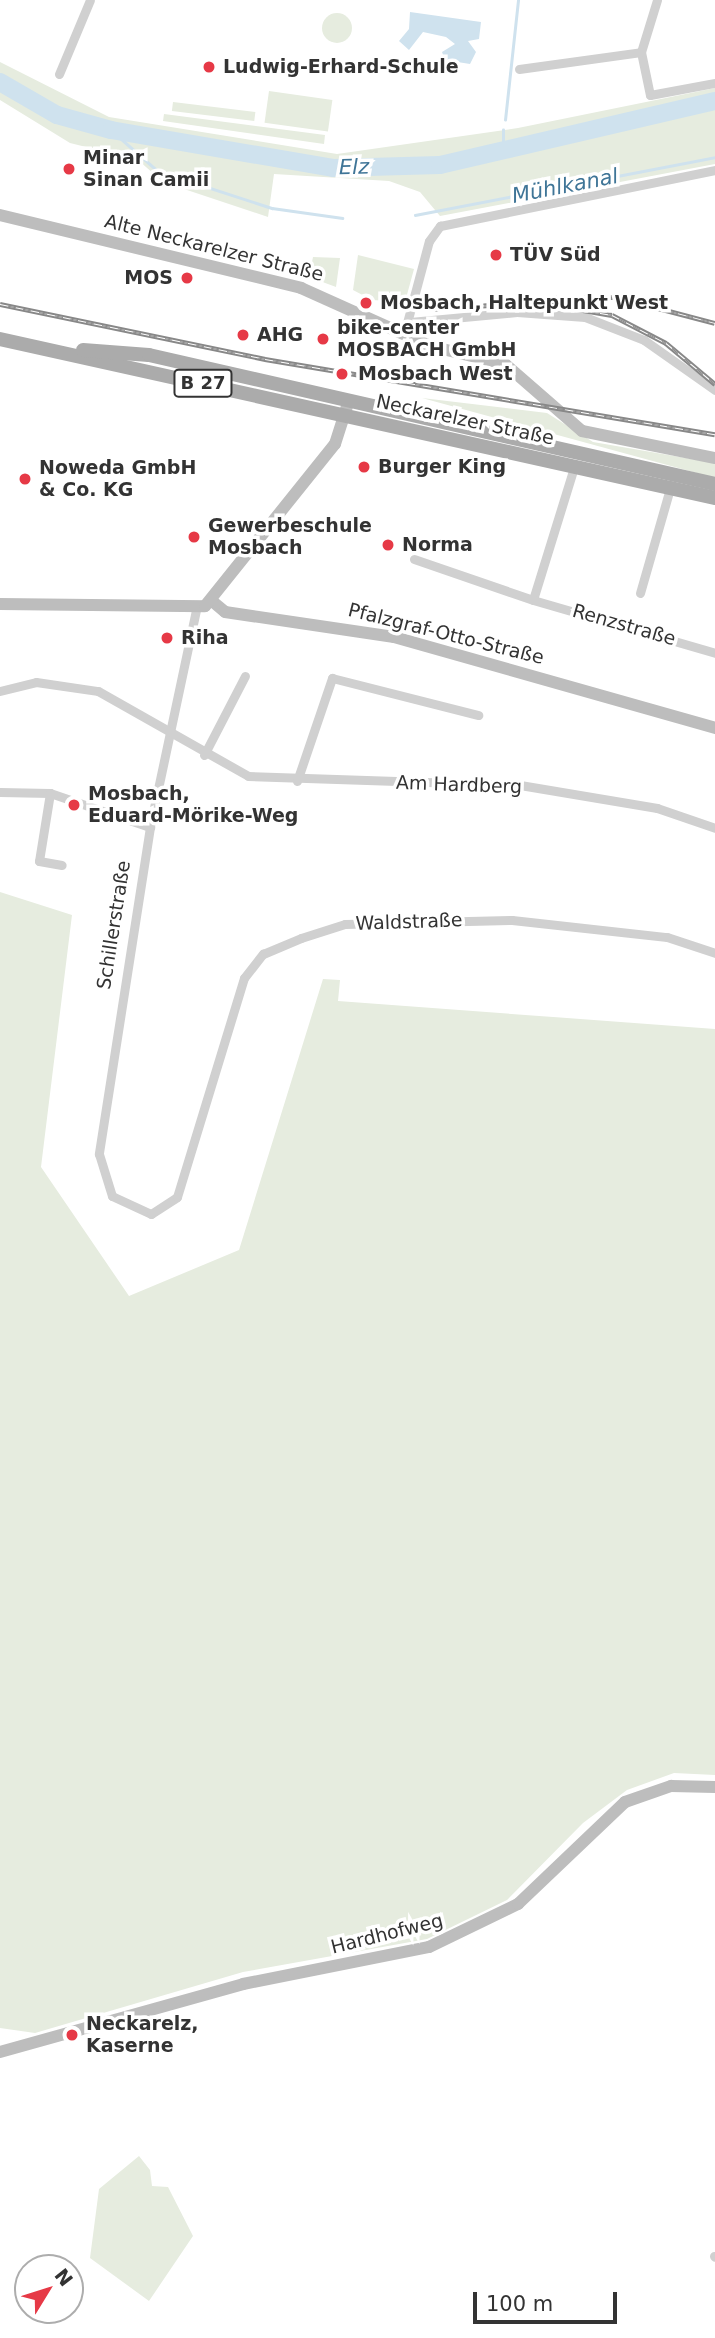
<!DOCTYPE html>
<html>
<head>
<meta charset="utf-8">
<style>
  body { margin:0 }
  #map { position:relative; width:715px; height:2338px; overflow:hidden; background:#fff; font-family:"DejaVu Sans",sans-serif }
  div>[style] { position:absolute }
  .green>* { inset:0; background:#e6ecdf; transform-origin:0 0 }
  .round { border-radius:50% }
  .water>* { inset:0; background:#cfe2ee }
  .stream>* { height:2.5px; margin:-1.25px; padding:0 1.25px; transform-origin:1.25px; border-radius:1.25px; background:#cfe2ee }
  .river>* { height:18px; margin:-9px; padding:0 9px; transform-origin:9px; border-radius:9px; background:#cfe2ee }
  .street>* { height:9px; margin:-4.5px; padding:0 4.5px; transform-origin:4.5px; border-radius:4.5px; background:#d0d0d0 }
  .secondary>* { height:12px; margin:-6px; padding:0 6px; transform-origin:6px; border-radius:6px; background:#bdbdbd }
  .primary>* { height:14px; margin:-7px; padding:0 7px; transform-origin:7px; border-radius:7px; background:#ababab }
  .rail>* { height:5px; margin-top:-2.5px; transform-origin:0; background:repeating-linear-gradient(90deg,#fff 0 8px,#888 0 16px); box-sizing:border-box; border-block:2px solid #888 }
  .dots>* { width:19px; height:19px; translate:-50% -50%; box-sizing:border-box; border:4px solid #fff; border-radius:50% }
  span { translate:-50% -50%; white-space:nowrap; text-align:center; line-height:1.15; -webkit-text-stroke:7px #fff; paint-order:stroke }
  .shield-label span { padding:2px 5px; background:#fff; border:2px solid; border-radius:5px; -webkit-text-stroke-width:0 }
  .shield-label { font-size:18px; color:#333; font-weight:700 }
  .poi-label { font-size:19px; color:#333; font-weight:700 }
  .left { translate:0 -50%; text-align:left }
  .right { translate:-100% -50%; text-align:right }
  .street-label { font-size:19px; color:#333 }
  .water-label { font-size:21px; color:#3f7597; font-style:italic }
  .north { position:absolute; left:14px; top:2254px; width:70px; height:70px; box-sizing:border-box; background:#fff; border:2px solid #adadad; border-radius:50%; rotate:52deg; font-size:19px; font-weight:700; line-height:28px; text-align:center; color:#333 }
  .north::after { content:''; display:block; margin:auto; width:24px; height:32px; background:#e63946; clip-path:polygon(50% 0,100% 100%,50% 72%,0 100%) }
  .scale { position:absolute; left:473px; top:2292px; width:144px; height:32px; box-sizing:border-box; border:4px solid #333; border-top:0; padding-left:9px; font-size:21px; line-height:24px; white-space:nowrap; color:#333; -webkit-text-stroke:5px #fff; paint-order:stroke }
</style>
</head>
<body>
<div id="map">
  <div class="green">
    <i class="round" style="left:322px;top:13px;width:30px;height:30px"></i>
    <i style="clip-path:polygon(0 62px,109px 117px,337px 154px,518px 128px,715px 88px,715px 164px,440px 216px,420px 192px,389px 181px,274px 174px,268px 217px,163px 182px,138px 160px,70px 143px,0 100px)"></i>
    <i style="left:269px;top:91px;width:64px;height:32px;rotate:8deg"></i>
    <i style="left:173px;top:102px;width:83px;height:9px;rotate:7deg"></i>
    <i style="clip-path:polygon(164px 114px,325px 135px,324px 144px,163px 121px)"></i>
    <i style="clip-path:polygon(358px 255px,414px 269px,405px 302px,372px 300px,353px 290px)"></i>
    <i style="clip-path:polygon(313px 257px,340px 258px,336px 287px,309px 277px)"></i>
    <i style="clip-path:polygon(422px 398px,547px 413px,593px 442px,715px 463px,715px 478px)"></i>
    <i style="clip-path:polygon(0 892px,72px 915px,41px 1167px,129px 1296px,239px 1250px,323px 979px,340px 980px,338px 1001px,715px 1029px,715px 1775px,674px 1773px,627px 1790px,583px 1823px,507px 1900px,427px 1939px,243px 1972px,35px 2033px,0 2028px)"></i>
    <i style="clip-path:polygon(139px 2156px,150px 2170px,152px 2186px,168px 2187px,193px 2236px,149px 2301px,90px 2258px,99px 2189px)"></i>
  </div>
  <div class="water">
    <i style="clip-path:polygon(410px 12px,481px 22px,479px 39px,468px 41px,476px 52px,470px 64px,445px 60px,442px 52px,455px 44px,446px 37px,423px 32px,409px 50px,399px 41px,409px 29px)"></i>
  </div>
  <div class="stream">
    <i style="left:505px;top:120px;width:121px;rotate:-83.8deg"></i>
    <i style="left:111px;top:130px;width:62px;rotate:41.1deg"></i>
    <i style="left:158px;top:171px;width:120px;rotate:18deg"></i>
    <i style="left:272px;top:208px;width:71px;rotate:8.1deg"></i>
    <i style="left:503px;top:147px;width:17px;rotate:-90deg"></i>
    <i style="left:415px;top:215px;width:306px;rotate:-10.9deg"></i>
  </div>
  <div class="river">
    <i style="left:0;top:82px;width:66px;rotate:30.1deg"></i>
    <i style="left:57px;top:115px;width:56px;rotate:15.5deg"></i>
    <i style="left:111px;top:130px;width:225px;rotate:9.7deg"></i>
    <i style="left:333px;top:168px;width:107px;rotate:-1.6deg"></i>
    <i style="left:440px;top:165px;width:282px;rotate:-13.1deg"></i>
  </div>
  <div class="street">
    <i style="left:657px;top:0;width:54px;rotate:107.1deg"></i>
    <i style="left:641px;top:52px;width:44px;rotate:78.2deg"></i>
    <i style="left:650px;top:95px;width:66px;rotate:-10.5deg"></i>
    <i style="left:519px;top:69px;width:123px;rotate:-7.9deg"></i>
    <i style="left:59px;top:74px;width:80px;rotate:-67.3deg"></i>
    <i style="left:410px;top:322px;width:107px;rotate:-5.3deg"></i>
    <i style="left:517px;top:312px;width:68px;rotate:4.2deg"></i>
    <i style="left:585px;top:317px;width:63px;rotate:21.3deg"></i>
    <i style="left:644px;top:340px;width:87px;rotate:35.2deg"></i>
    <i style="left:404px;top:334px;width:96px;rotate:-75deg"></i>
    <i style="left:429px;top:241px;width:19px;rotate:-54deg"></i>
    <i style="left:440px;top:226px;width:281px;rotate:-11.5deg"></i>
    <i style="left:575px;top:464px;width:142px;rotate:107.2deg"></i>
    <i style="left:533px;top:600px;width:190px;rotate:16.2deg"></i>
    <i style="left:414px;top:559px;width:126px;rotate:19deg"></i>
    <i style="left:640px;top:593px;width:112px;rotate:-74deg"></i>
    <i style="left:196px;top:610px;width:222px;rotate:102deg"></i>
    <i style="left:150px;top:827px;width:331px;rotate:98.9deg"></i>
    <i style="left:99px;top:1154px;width:44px;rotate:72.8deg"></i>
    <i style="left:112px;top:1196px;width:43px;rotate:24.8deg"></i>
    <i style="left:151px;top:1214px;width:31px;rotate:-33deg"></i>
    <i style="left:177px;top:1197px;width:229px;rotate:-73deg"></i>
    <i style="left:244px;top:978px;width:31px;rotate:-52deg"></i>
    <i style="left:263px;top:954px;width:41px;rotate:-22.8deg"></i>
    <i style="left:301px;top:938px;width:46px;rotate:-17.7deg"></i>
    <i style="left:345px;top:924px;width:167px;rotate:-1.4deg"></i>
    <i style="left:512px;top:920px;width:156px;rotate:6.3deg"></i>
    <i style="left:667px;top:937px;width:51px;rotate:18.4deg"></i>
    <i style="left:0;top:691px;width:37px;rotate:-14deg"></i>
    <i style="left:36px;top:682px;width:63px;rotate:8.3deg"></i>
    <i style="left:98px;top:691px;width:172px;rotate:29.5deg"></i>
    <i style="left:248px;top:776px;width:272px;rotate:1.9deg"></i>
    <i style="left:520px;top:785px;width:139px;rotate:9.5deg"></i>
    <i style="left:657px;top:808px;width:61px;rotate:19deg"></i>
    <i style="left:204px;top:755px;width:89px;rotate:-62.6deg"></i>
    <i style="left:297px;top:781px;width:109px;rotate:-71.2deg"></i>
    <i style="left:332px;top:678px;width:151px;rotate:14.2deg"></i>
    <i style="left:0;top:792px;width:50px;rotate:1.1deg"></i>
    <i style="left:50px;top:793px;width:106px;rotate:18.8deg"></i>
    <i style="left:50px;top:793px;width:69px;rotate:99.2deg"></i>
    <i style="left:39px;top:861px;width:23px;rotate:10deg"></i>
    <i style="left:714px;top:2256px;width:1px;rotate:45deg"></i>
  </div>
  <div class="secondary">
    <i style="left:0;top:215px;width:310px;rotate:13.6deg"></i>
    <i style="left:301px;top:288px;width:141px;rotate:24.2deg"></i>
    <i style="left:430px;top:346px;width:77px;rotate:13.5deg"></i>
    <i style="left:505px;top:364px;width:102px;rotate:41deg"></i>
    <i style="left:582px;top:431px;width:136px;rotate:11.5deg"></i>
    <i style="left:212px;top:601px;width:17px;rotate:40deg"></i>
    <i style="left:225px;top:612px;width:171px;rotate:8.4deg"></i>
    <i style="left:394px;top:637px;width:334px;rotate:15.8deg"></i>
    <i style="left:0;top:604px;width:205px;rotate:0.6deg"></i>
    <i style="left:205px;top:606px;width:208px;rotate:-51.3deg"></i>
    <i style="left:335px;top:444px;width:46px;rotate:-72.3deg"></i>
    <i style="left:0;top:2052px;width:252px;rotate:-15.6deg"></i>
    <i style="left:243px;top:1984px;width:190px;rotate:-11.3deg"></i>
    <i style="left:429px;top:1947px;width:99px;rotate:-25.8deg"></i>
    <i style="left:518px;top:1904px;width:148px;rotate:-43.6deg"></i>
    <i style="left:625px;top:1802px;width:49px;rotate:-19.2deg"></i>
    <i style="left:671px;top:1786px;width:44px;rotate:1.3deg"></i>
  </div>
  <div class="primary">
    <i style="left:0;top:339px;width:732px;rotate:12.54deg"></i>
    <i style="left:83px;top:350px;width:66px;rotate:4.3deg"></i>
    <i style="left:149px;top:355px;width:581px;rotate:12.84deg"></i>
  </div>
  <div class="rail">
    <i style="left:554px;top:297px;width:62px"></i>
    <i style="left:616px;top:297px;width:102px;rotate:14.7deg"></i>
    <i style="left:0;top:304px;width:271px;rotate:11.7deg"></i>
    <i style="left:265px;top:359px;width:456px;rotate:9.5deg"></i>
    <i style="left:428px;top:309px;width:109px;rotate:-3.7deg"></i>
    <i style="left:537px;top:302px;width:76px;rotate:9.8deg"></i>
    <i style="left:612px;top:315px;width:61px;rotate:27.4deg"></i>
    <i style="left:666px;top:343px;width:64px;rotate:39.9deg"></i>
  </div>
  <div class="dots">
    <i style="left:209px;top:67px;background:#e63946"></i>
    <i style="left:69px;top:169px;background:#e63946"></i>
    <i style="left:496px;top:255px;background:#e63946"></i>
    <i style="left:187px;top:278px;background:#e63946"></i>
    <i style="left:366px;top:303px;background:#e63946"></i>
    <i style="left:243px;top:335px;background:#e63946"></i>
    <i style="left:323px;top:339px;background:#e63946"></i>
    <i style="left:342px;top:374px;background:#e63946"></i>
    <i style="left:364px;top:467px;background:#e63946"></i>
    <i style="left:25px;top:479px;background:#e63946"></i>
    <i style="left:194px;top:537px;background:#e63946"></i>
    <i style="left:388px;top:545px;background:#e63946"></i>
    <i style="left:167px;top:638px;background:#e63946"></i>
    <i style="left:74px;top:805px;background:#e63946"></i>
    <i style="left:72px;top:2035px;background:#e63946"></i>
  </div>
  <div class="shield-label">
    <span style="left:203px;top:383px">B 27</span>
  </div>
  <div class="poi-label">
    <span class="left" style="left:223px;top:67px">Ludwig-Erhard-Schule</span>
    <span class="left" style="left:83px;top:169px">Minar<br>Sinan Camii</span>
    <span class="left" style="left:510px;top:255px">TÜV Süd</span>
    <span class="right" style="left:173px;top:278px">MOS</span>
    <span class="left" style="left:380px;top:303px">Mosbach, Haltepunkt West</span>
    <span class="left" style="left:337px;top:339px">bike-center<br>MOSBACH GmbH</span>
    <span class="left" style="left:257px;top:335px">AHG</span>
    <span class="left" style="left:358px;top:374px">Mosbach West</span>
    <span class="left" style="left:378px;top:467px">Burger King</span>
    <span class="left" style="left:39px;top:479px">Noweda GmbH<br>&amp; Co. KG</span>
    <span class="left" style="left:208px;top:537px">Gewerbeschule<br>Mosbach</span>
    <span class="left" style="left:402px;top:545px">Norma</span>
    <span class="left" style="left:181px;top:638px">Riha</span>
    <span class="left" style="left:88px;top:805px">Mosbach,<br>Eduard-Mörike-Weg</span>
    <span class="left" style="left:86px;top:2035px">Neckarelz,<br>Kaserne</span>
  </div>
  <div class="street-label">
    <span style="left:214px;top:248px;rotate:14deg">Alte Neckarelzer Straße</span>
    <span style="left:465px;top:420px;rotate:12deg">Neckarelzer Straße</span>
    <span style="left:624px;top:625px;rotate:16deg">Renzstraße</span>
    <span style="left:446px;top:634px;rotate:14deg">Pfalzgraf-Otto-Straße</span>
    <span style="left:459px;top:785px;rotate:2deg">Am Hardberg</span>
    <span style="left:409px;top:922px;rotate:-2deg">Waldstraße</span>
    <span style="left:114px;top:925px;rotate:-81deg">Schillerstraße</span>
    <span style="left:387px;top:1934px;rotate:-14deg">Hardhofweg</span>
  </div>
  <div class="water-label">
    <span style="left:354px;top:167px;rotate:-1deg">Elz</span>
    <span style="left:565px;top:186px;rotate:-11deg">Mühlkanal</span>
  </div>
  <div class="north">N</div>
  <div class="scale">100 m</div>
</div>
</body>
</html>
